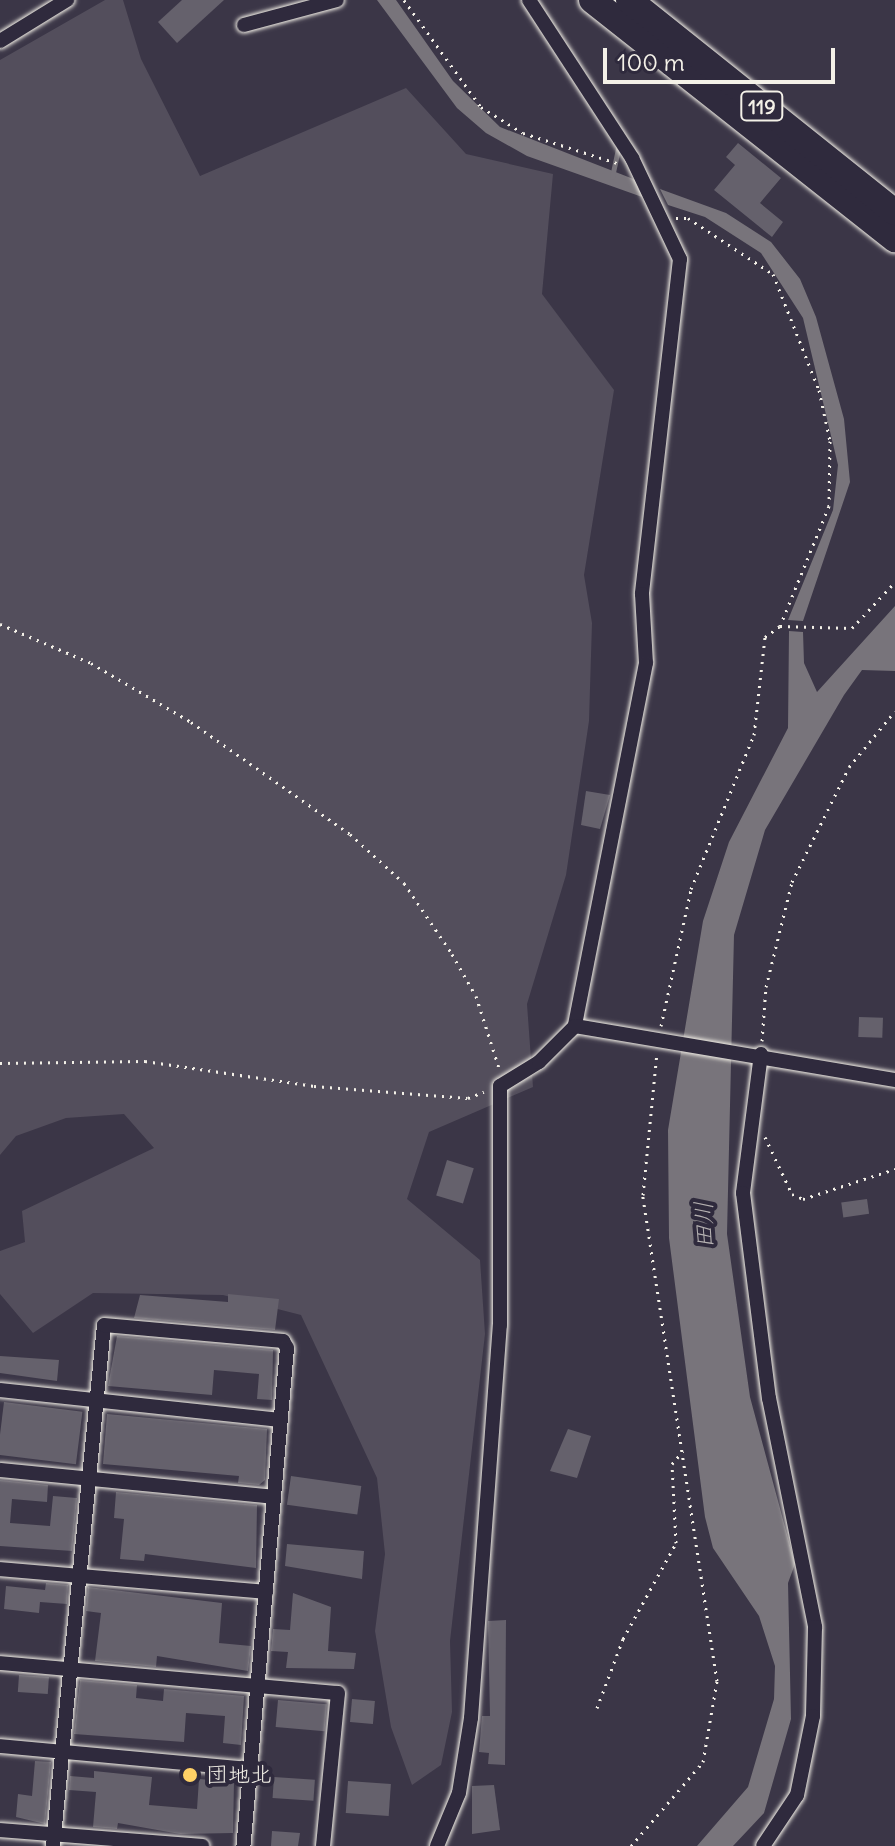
<!DOCTYPE html>
<html>
<head>
<meta charset="utf-8">
<style>
  body { margin:0 }
  #map { position:relative; width:895px; height:1846px; overflow:hidden; background:#3b3647; font-family:Delius,"Klee One",sans-serif }
  div>[style] { position:absolute }
  .green>* { inset:0; background:#534e5c }
  .water>* { inset:0; background:#78747b }
  .stream>* { height:5px; margin:-2.5px; padding:0 2.5px; transform-origin:2.5px; border-radius:2.5px; background:#78747b }
  .building>* { inset:0; background:#65616c; transform-origin:0 0 }
  .path>* { height:3px; margin-top:-1.5px; transform-origin:0; background:repeating-linear-gradient(90deg,#f4f1e8 0 2px,transparent 0 8px) }
  .roads { filter:drop-shadow(0 0 2px #f4f1e8) drop-shadow(0 0 2px #f4f1e8) }
  .street>* { height:14px; margin:-7px; padding:0 7px; transform-origin:7px; border-radius:7px; background:#2f2a3d }
  .highway>* { height:26px; margin:-13px; padding:0 13px; transform-origin:13px; border-radius:13px; background:#2f2a3d }
  .dots>* { width:22px; height:22px; translate:-50% -50%; box-sizing:border-box; border:4px solid #2f2a3d; border-radius:50% }
  span { translate:-50% -50%; white-space:nowrap; text-align:center; line-height:1.15; -webkit-text-stroke:8px #2f2a3d; paint-order:stroke }
  .shield-label span { padding:2px 6px; background:#2f2a3d; border:2px solid; border-radius:6px; -webkit-text-stroke-width:0 }
  .shield-label { font-size:20px; color:#f4f1e8; font-weight:700 }
  .poi-label { font-size:22px; color:#f4f1e8 }
  .left { translate:0 -50%; text-align:left }
  .water-label { font-size:24px; color:#b6b2b2; font-style:italic }
  .scale { position:absolute; left:603px; top:48px; width:232px; height:36px; box-sizing:border-box; border:4px solid #f4f1e8; border-top:0; padding-left:10px; font-size:24px; line-height:28px; white-space:nowrap; color:#f4f1e8; -webkit-text-stroke:6px #2f2a3d; paint-order:stroke }
</style>
</head>
<body>
<div id="map">
  <div class="green">
    <i style="clip-path:polygon(105px 0,123px 0,141px 59px,200px 176px,406px 88px,466px 154px,553px 174px,542px 294px,614px 390px,584px 575px,592px 623px,589px 721px,566px 875px,527px 1004px,533px 1087px,429px 1132px,407px 1199px,480px 1260px,485px 1334px,450px 1641px,452px 1712px,441px 1765px,412px 1785px,391px 1727px,375px 1631px,385px 1554px,377px 1478px,301px 1315px,223px 1295px,93px 1293px,33px 1333px,0 1294px,0 1251px,25px 1242px,22px 1211px,154px 1148px,124px 1114px,66px 1118px,16px 1136px,0 1155px,0 60px)"></i>
  </div>
  <div class="water">
    <i style="clip-path:polygon(377px 0,396px 0,453px 81px,500px 127px,636px 180px,645px 198px,527px 156px,486px 133px,457px 108px)"></i>
    <i style="clip-path:polygon(660px 189px,726px 213px,771px 242px,800px 279px,816px 317px,844px 419px,850px 482px,803px 621px,788px 620px,833px 510px,838px 465px,803px 318px,761px 253px,705px 217px,668px 205px)"></i>
    <i style="clip-path:polygon(895px 606px,895px 671px,862px 670px,844px 695px,765px 830px,734px 935px,727px 1234px,750px 1397px,795px 1564px,788px 1583px,791px 1719px,764px 1813px,733px 1846px,697px 1846px,748px 1787px,774px 1699px,775px 1666px,759px 1616px,713px 1548px,705px 1517px,669px 1238px,668px 1130px,703px 921px,729px 842px,788px 728px,789px 631px,803px 632px,804px 663px,817px 692px)"></i>
  </div>
  <div class="stream">
    <i style="left:612px;top:177px;width:29px;rotate:-78deg"></i>
  </div>
  <div class="building">
    <i style="clip-path:polygon(182px 0,224px 0,177px 43px,158px 22px)"></i>
    <i style="clip-path:polygon(738px 143px,781px 178px,760px 203px,783px 222px,772px 237px,714px 190px,735px 165px,726px 157px)"></i>
    <i style="clip-path:polygon(586px 791px,610px 795px,600px 829px,581px 825px)"></i>
    <i style="left:859px;top:1017px;width:24px;height:20px;rotate:2deg"></i>
    <i style="left:447px;top:1160px;width:28px;height:37px;rotate:17deg"></i>
    <i style="left:867px;top:1199px;width:15px;height:26px;rotate:82deg"></i>
    <i style="clip-path:polygon(228px 1294px,279px 1299px,275px 1330px,134px 1318px,140px 1295px,228px 1302px)"></i>
    <i style="clip-path:polygon(117px 1336px,273px 1350px,272px 1400px,257px 1399px,259px 1374px,214px 1370px,212px 1395px,108px 1386px)"></i>
    <i style="clip-path:polygon(0 1356px,59px 1360px,57px 1381px,0 1373px)"></i>
    <i style="left:4px;top:1402px;width:79px;height:53px;rotate:7deg"></i>
    <i style="clip-path:polygon(107px 1414px,267px 1429px,265px 1480px,259px 1485px,238px 1483px,239px 1476px,103px 1464px)"></i>
    <i style="clip-path:polygon(568px 1429px,591px 1436px,577px 1478px,550px 1471px)"></i>
    <i style="left:291px;top:1476px;width:71px;height:29px;rotate:8deg"></i>
    <i style="clip-path:polygon(0 1480px,48px 1485px,47px 1502px,12px 1499px,10px 1523px,50px 1526px,53px 1496px,77px 1498px,72px 1551px,0 1546px)"></i>
    <i style="clip-path:polygon(116px 1492px,257px 1505px,256px 1568px,145px 1554px,144px 1561px,120px 1559px,124px 1519px,114px 1518px)"></i>
    <i style="clip-path:polygon(287px 1544px,364px 1551px,362px 1579px,285px 1566px)"></i>
    <i style="clip-path:polygon(46px 1583px,68px 1585px,67px 1604px,40px 1602px,39px 1613px,4px 1609px,6px 1586px,45px 1590px)"></i>
    <i style="clip-path:polygon(88px 1587px,222px 1603px,219px 1643px,251px 1646px,248px 1671px,157px 1656px,156px 1667px,95px 1661px,101px 1613px,86px 1611px)"></i>
    <i style="clip-path:polygon(293px 1593px,331px 1607px,328px 1651px,356px 1653px,354px 1669px,286px 1668px,288px 1652px,271px 1651px,273px 1629px,290px 1630px)"></i>
    <i style="clip-path:polygon(506px 1620px,505px 1765px,488px 1764px,489px 1753px,479px 1752px,482px 1716px,490px 1716px,488px 1621px)"></i>
    <i style="left:19px;top:1675px;width:30px;height:17px;rotate:4deg"></i>
    <i style="clip-path:polygon(80px 1680px,137px 1685px,136px 1698px,163px 1701px,164px 1689px,244px 1696px,241px 1745px,223px 1743px,225px 1716px,186px 1713px,184px 1742px,74px 1734px)"></i>
    <i style="left:352px;top:1699px;width:23px;height:23px;rotate:5deg"></i>
    <i style="left:278px;top:1700px;width:49px;height:27px;rotate:5deg"></i>
    <i style="clip-path:polygon(35px 1761px,51px 1762px,45px 1824px,16px 1817px,18px 1794px,32px 1796px)"></i>
    <i style="clip-path:polygon(94px 1771px,152px 1777px,149px 1805px,197px 1809px,199px 1779px,234px 1782px,233px 1833px,180px 1834px,118px 1823px,117px 1829px,93px 1827px,96px 1792px,69px 1790px,70px 1776px,94px 1778px)"></i>
    <i style="left:274px;top:1777px;width:41px;height:21px;rotate:4deg"></i>
    <i style="left:348px;top:1781px;width:43px;height:32px;rotate:4deg"></i>
    <i style="clip-path:polygon(494px 1785px,500px 1830px,472px 1834px,472px 1786px)"></i>
    <i style="clip-path:polygon(272px 1831px,300px 1833px,298px 1846px,271px 1846px)"></i>
  </div>
  <div class="path">
    <i style="left:404px;top:0;width:132px;rotate:54.3deg"></i>
    <i style="left:481px;top:107px;width:49px;rotate:31.8deg"></i>
    <i style="left:523px;top:133px;width:99px;rotate:17.7deg"></i>
    <i style="left:676px;top:218px;width:12px"></i>
    <i style="left:688px;top:218px;width:102px;rotate:33.4deg"></i>
    <i style="left:773px;top:274px;width:125px;rotate:68.4deg"></i>
    <i style="left:819px;top:390px;width:52px;rotate:77.8deg"></i>
    <i style="left:830px;top:441px;width:65px;rotate:90.9deg"></i>
    <i style="left:829px;top:506px;width:130px;rotate:112.2deg"></i>
    <i style="left:780px;top:626px;width:72px;rotate:1.6deg"></i>
    <i style="left:852px;top:628px;width:63px;rotate:-46.9deg"></i>
    <i style="left:0;top:624px;width:99px;rotate:23.2deg"></i>
    <i style="left:91px;top:663px;width:116px;rotate:30.5deg"></i>
    <i style="left:191px;top:722px;width:194px;rotate:35.2deg"></i>
    <i style="left:350px;top:834px;width:73px;rotate:42.2deg"></i>
    <i style="left:404px;top:883px;width:86px;rotate:55.9deg"></i>
    <i style="left:452px;top:954px;width:48px;rotate:60.3deg"></i>
    <i style="left:476px;top:996px;width:76px;rotate:72.3deg"></i>
    <i style="left:661px;top:1026px;width:140px;rotate:-77.6deg"></i>
    <i style="left:691px;top:889px;width:166px;rotate:-67.8deg"></i>
    <i style="left:754px;top:735px;width:99px;rotate:-83.6deg"></i>
    <i style="left:765px;top:637px;width:19px;rotate:-36deg"></i>
    <i style="left:762px;top:1041px;width:54px;rotate:-85.8deg"></i>
    <i style="left:766px;top:987px;width:108px;rotate:-76.1deg"></i>
    <i style="left:792px;top:882px;width:128px;rotate:-63.6deg"></i>
    <i style="left:849px;top:767px;width:72px;rotate:-50.6deg"></i>
    <i style="left:0;top:1063px;width:145px;rotate:-0.8deg"></i>
    <i style="left:145px;top:1061px;width:171px;rotate:8.4deg"></i>
    <i style="left:314px;top:1086px;width:154px;rotate:4.5deg"></i>
    <i style="left:468px;top:1098px;width:17px;rotate:-21deg"></i>
    <i style="left:765px;top:1137px;width:63px;rotate:64.7deg"></i>
    <i style="left:792px;top:1194px;width:12px;rotate:24deg"></i>
    <i style="left:803px;top:1199px;width:97px;rotate:-18.1deg"></i>
    <i style="left:597px;top:1708px;width:74px;rotate:-69.4deg"></i>
    <i style="left:623px;top:1639px;width:110px;rotate:-61.1deg"></i>
    <i style="left:676px;top:1543px;width:79px;rotate:-92.9deg"></i>
    <i style="left:672px;top:1464px;width:17px;rotate:-50deg"></i>
    <i style="left:631px;top:1846px;width:111px;rotate:-49.4deg"></i>
    <i style="left:703px;top:1762px;width:82px;rotate:-80.2deg"></i>
    <i style="left:717px;top:1681px;width:492px;rotate:-98.7deg"></i>
    <i style="left:643px;top:1195px;width:143px;rotate:-84.4deg"></i>
  </div>
  <div class="roads">
    <div class="street">
      <i style="left:529px;top:0;width:189px;rotate:56.9deg"></i>
      <i style="left:632px;top:158px;width:112px;rotate:64.6deg"></i>
      <i style="left:680px;top:259px;width:337px;rotate:96.5deg"></i>
      <i style="left:642px;top:594px;width:69px;rotate:86.7deg"></i>
      <i style="left:646px;top:663px;width:370px;rotate:101.1deg"></i>
      <i style="left:244px;top:25px;width:96px;rotate:-15deg"></i>
      <i style="left:0;top:41px;width:79px;rotate:-31.5deg"></i>
      <i style="left:761px;top:1054px;width:140px;rotate:97.4deg"></i>
      <i style="left:743px;top:1193px;width:207px;rotate:82.8deg"></i>
      <i style="left:769px;top:1398px;width:234px;rotate:78.6deg"></i>
      <i style="left:815px;top:1627px;width:89px;rotate:91.3deg"></i>
      <i style="left:813px;top:1716px;width:81px;rotate:101.4deg"></i>
      <i style="left:797px;top:1795px;width:61px;rotate:123.7deg"></i>
      <i style="left:0;top:1390px;width:282px;rotate:6.1deg"></i>
      <i style="left:0;top:1470px;width:275px;rotate:5.6deg"></i>
      <i style="left:0;top:1569px;width:267px;rotate:4.9deg"></i>
      <i style="left:0;top:1663px;width:339px;rotate:5.1deg"></i>
      <i style="left:338px;top:1693px;width:154px;rotate:95.6deg"></i>
      <i style="left:0;top:1746px;width:251px;rotate:5.3deg"></i>
      <i style="left:0;top:1830px;width:203px;rotate:4.5deg"></i>
      <i style="left:53px;top:1846px;width:523px;rotate:-84.41deg"></i>
      <i style="left:104px;top:1325px;width:180px;rotate:5.1deg"></i>
      <i style="left:283px;top:1341px;width:8px;rotate:60deg"></i>
      <i style="left:287px;top:1348px;width:500px;rotate:95deg"></i>
      <i style="left:437px;top:1846px;width:57px;rotate:-67.5deg"></i>
      <i style="left:459px;top:1793px;width:76px;rotate:-80.9deg"></i>
      <i style="left:471px;top:1718px;width:394px;rotate:-85.8deg"></i>
      <i style="left:500px;top:1325px;width:239px;rotate:-90deg"></i>
      <i style="left:500px;top:1086px;width:46px;rotate:-31.6deg"></i>
      <i style="left:539px;top:1062px;width:51px;rotate:-45deg"></i>
      <i style="left:575px;top:1026px;width:325px;rotate:9.6deg"></i>
    </div>
    <div class="highway">
      <i style="left:592px;top:0;width:386px;rotate:38.3deg"></i>
      <i style="left:629px;top:0;width:340px;rotate:38.6deg"></i>
    </div>
  </div>
  <div class="dots">
    <i style="left:190px;top:1775px;background:#ffd166"></i>
  </div>
  <div class="shield-label">
    <span style="left:762px;top:106px">119</span>
  </div>
  <div class="poi-label">
    <span class="left" style="left:206px;top:1775px">団地北</span>
  </div>
  <div class="water-label">
    <span style="left:704px;top:1225px;rotate:-92deg">田川</span>
  </div>
  <div class="scale">100 m</div>
</div>
</body>
</html>
